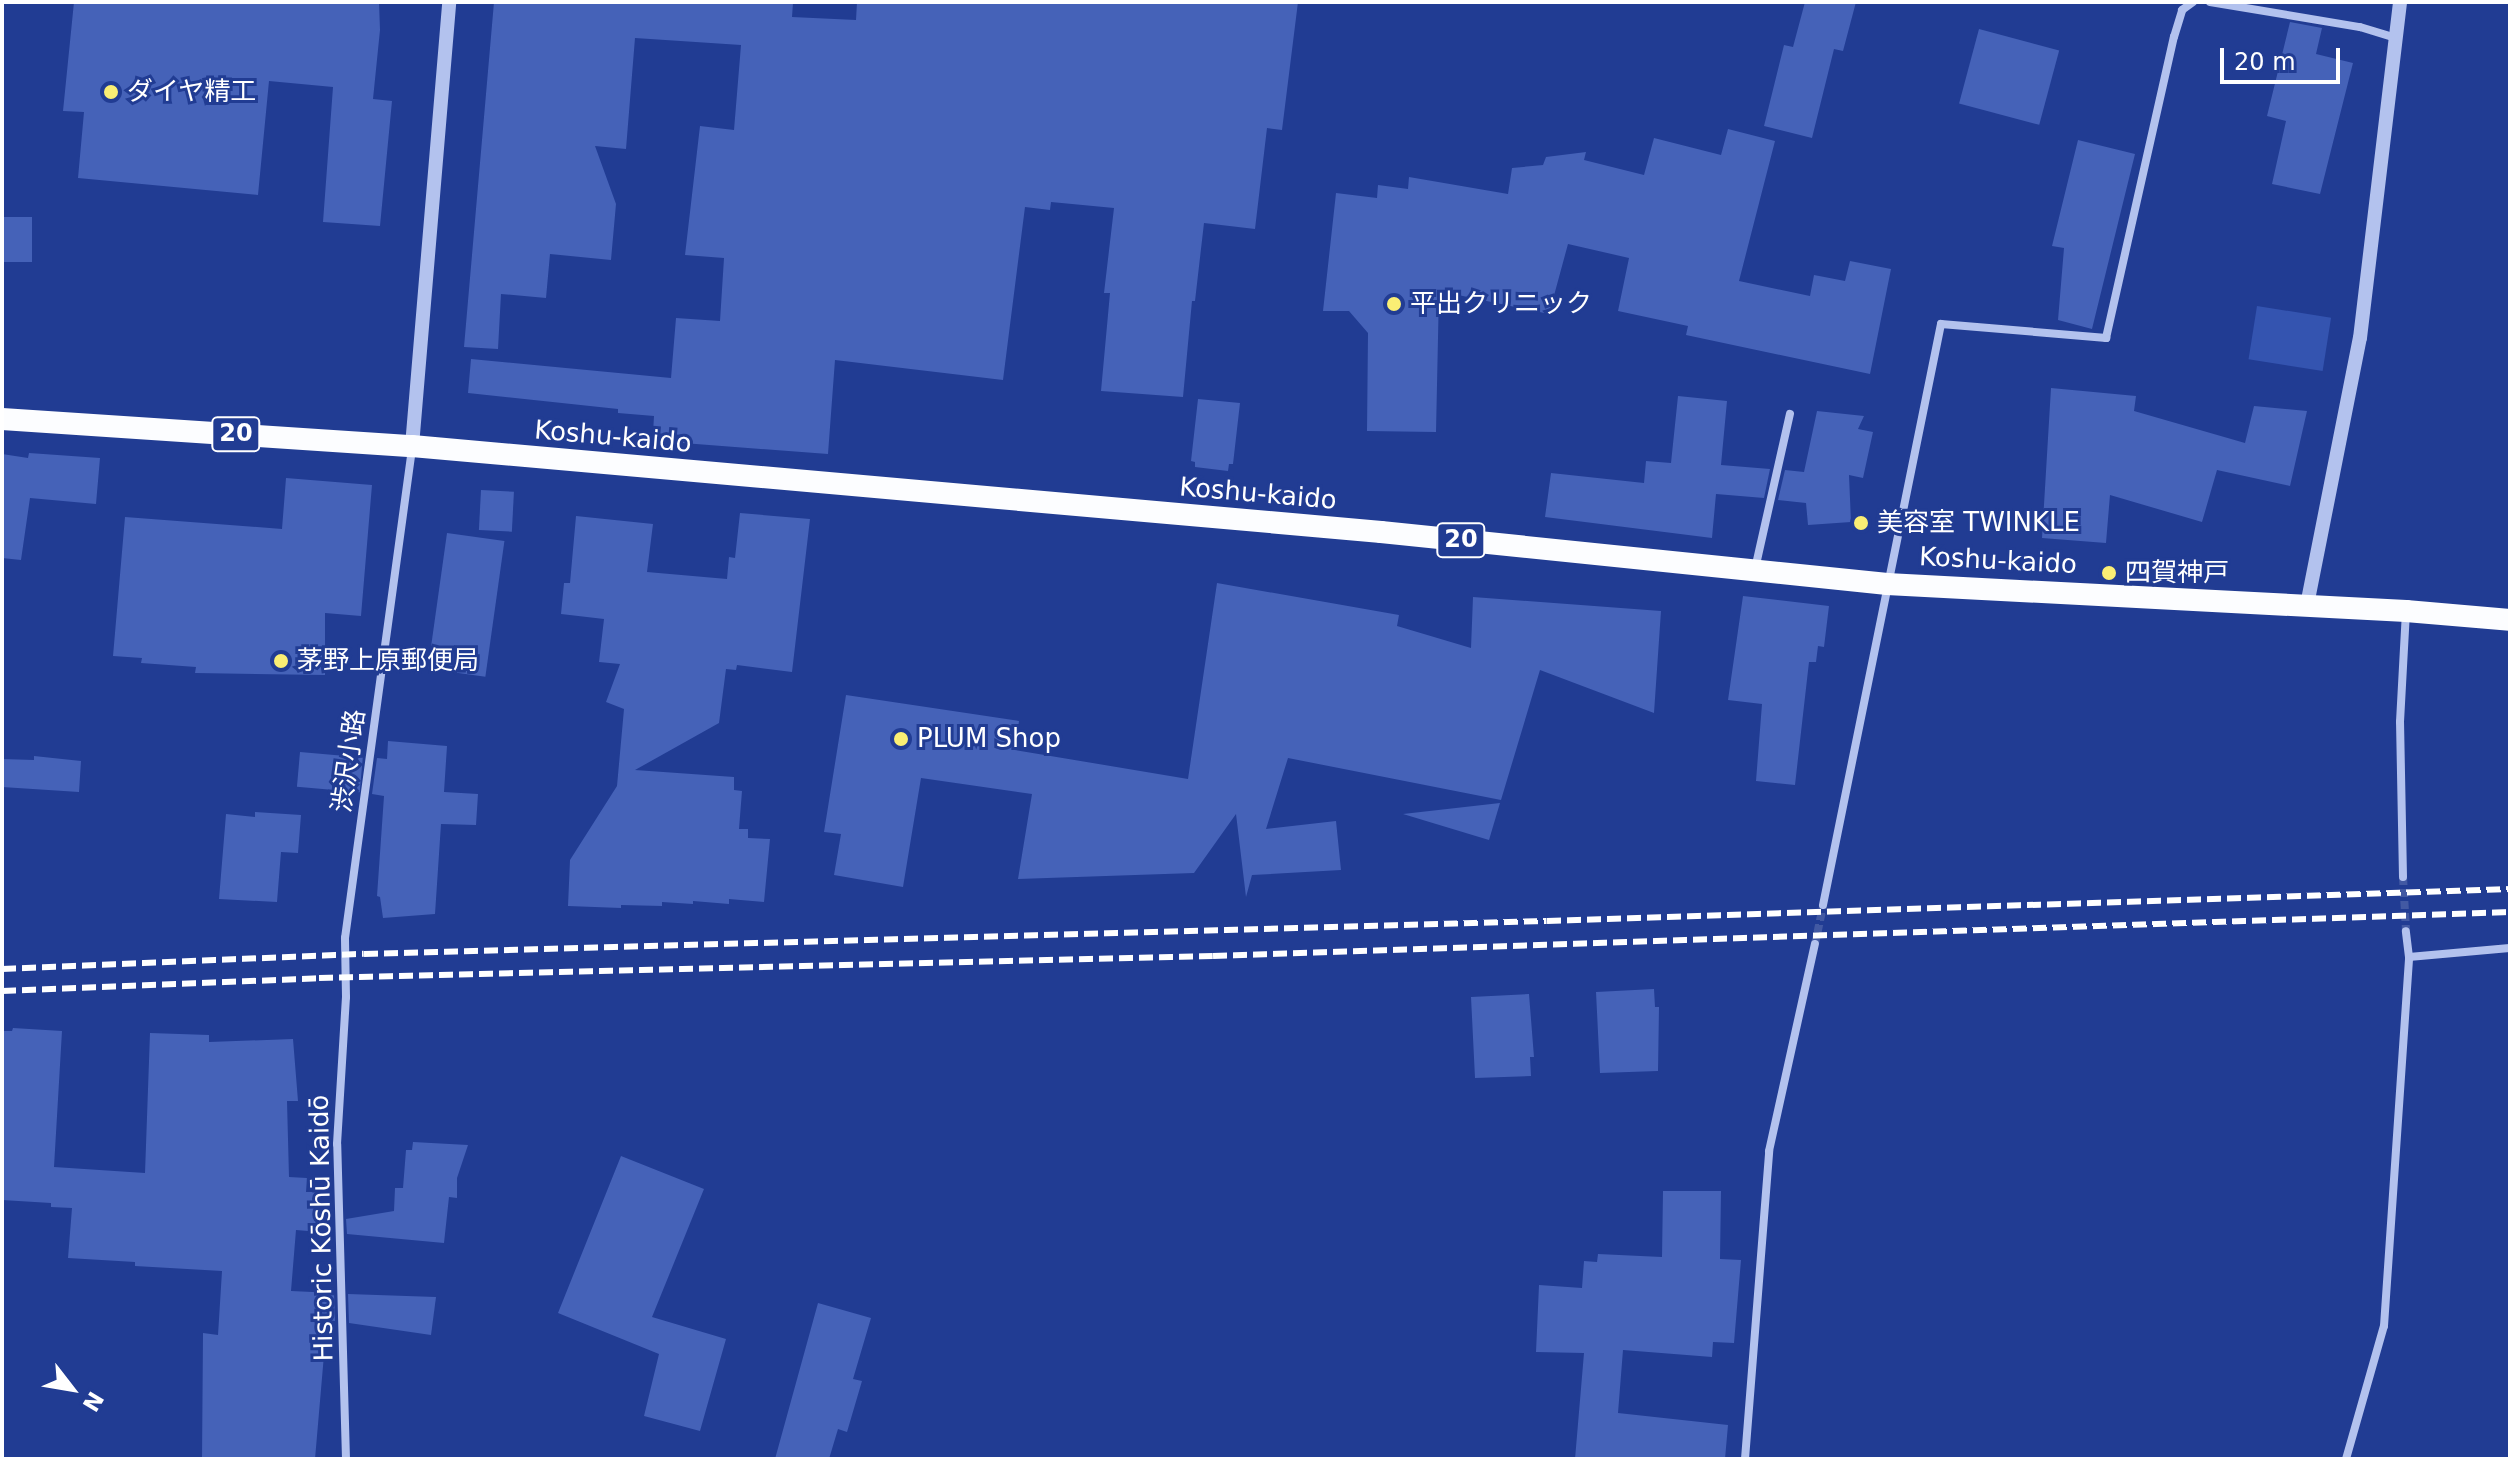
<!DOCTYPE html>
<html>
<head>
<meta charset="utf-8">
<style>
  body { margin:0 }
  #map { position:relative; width:2512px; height:1461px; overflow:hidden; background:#213c93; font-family:"DejaVu Sans","Noto Sans JP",sans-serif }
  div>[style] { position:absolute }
  .green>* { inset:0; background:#3454b0; transform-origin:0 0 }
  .building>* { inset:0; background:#4562b8; transform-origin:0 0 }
  .minor-tunnel>* { height:8px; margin-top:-4px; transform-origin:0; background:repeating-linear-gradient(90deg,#4259a3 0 8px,transparent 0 12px) }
  .minor>* { height:8px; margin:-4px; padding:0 4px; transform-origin:4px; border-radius:4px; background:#b3c2ee }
  .tertiary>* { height:14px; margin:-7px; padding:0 7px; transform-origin:7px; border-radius:7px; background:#b3c2ee }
  .trunk>* { height:22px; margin:-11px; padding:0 11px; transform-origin:11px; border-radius:11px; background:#fcfdff }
  .rail>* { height:6px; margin-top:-3px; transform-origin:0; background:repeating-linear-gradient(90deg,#fff 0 14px,transparent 0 20px) }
  .dots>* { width:22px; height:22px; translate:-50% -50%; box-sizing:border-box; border:4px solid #213c93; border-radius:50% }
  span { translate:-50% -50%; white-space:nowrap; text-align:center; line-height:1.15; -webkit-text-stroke:6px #213c93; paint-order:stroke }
  .shield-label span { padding:2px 6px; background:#213c93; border:2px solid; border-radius:6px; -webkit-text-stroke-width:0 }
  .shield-label { font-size:24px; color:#fff; font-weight:700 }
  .poi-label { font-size:26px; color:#fff }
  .left { translate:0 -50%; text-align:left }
  .street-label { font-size:26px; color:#fff }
  .frame { position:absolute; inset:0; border:4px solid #fff; pointer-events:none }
  .north { position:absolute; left:32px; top:1349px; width:80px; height:80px; -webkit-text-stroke:6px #213c93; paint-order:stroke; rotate:121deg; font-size:22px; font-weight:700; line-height:32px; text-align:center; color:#fff }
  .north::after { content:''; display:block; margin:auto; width:28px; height:36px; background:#fff; clip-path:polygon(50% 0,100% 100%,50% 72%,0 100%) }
  .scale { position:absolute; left:2220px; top:48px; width:120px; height:36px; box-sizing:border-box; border:4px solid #fff; border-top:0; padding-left:10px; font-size:24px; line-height:28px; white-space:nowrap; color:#fff; -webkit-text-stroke:6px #213c93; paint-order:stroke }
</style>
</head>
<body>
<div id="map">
  <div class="green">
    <i style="left:2257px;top:306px;width:75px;height:54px;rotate:9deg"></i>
  </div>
  <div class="building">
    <i style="clip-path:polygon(74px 2px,379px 2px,380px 30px,373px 99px,392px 101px,380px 226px,323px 222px,333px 87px,269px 81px,258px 195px,78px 178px,84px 112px,63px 111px)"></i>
    <i style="clip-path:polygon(494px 2px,776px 2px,793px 3px,792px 17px,856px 20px,857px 2px,1298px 2px,1282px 130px,1267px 128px,1255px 229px,1204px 223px,1195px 301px,1192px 301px,1183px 397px,1101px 391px,1110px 293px,1104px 293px,1114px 208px,1051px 202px,1050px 210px,1025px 207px,1003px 380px,835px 360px,828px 454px,683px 443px,684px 435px,653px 433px,654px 416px,618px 413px,618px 409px,468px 393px,471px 359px,671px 378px,676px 318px,720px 321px,724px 258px,685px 255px,700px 126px,734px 130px,741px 45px,635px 38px,626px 149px,595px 146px,616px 204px,611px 260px,550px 254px,546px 298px,501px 294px,498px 349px,464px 347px)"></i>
    <i style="clip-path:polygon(1805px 2px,1856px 2px,1843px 51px,1834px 49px,1812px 138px,1764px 126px,1784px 45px,1793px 47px)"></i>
    <i style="clip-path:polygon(2290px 22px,2322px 28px,2316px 54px,2353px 63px,2320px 194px,2272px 184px,2286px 121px,2267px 116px)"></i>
    <i style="left:1979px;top:29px;width:83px;height:77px;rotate:15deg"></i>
    <i style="clip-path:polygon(1728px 129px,1775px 141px,1739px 281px,1810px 296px,1814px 275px,1845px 281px,1850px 261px,1891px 269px,1870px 374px,1686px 335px,1688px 326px,1618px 311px,1629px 258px,1568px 244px,1549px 314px,1439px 291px,1436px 432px,1367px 431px,1368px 333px,1349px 311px,1323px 311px,1336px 193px,1377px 198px,1378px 185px,1408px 189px,1409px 177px,1508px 194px,1512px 168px,1543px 165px,1546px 157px,1586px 152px,1584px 160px,1644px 175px,1654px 138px,1721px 155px)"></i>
    <i style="clip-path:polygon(2078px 140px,2135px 154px,2092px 329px,2058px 320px,2064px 248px,2052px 246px)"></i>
    <i style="left:2px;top:217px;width:30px;height:45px"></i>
    <i style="clip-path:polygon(2051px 388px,2136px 396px,2134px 411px,2245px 443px,2254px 406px,2307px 411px,2290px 486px,2217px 470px,2202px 522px,2110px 495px,2106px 543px,2042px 538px)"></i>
    <i style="clip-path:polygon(1678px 396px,1727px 401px,1721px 465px,1770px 469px,1764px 498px,1716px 494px,1712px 538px,1545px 517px,1551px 473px,1644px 483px,1646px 461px,1671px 463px)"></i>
    <i style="clip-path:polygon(1198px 399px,1240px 403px,1233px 464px,1229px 464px,1228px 471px,1195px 467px,1195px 462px,1191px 461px)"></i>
    <i style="clip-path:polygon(1817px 411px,1864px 416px,1858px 429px,1873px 432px,1863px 478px,1849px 475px,1851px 522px,1808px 525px,1806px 503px,1778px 500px,1785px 470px,1804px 472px)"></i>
    <i style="clip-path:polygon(29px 453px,100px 458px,96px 504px,30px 498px,21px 560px,2px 558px,2px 454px,28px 458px)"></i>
    <i style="clip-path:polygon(286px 478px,372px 485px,361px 616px,325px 613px,325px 675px,195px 673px,196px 667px,141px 663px,142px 658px,113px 656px,125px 517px,282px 529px)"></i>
    <i style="left:481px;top:490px;width:33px;height:40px;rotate:3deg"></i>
    <i style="clip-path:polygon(740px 513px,810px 519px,792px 672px,737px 665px,736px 670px,726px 669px,719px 723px,635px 770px,734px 777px,734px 790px,742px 791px,739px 829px,748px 829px,748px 838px,770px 839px,764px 902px,729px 899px,729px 904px,693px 901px,693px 904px,662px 902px,662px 906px,621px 905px,621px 908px,568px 906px,570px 860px,617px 786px,624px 709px,606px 702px,620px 664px,599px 662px,604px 619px,561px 614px,564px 583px,570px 583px,576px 516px,653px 524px,647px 572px,727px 579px,729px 557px,735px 558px)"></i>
    <i style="left:447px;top:533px;width:58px;height:137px;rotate:8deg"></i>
    <i style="clip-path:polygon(1217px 583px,1399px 615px,1397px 626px,1471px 648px,1473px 597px,1661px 611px,1654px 713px,1540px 670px,1501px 800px,1288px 758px,1266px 829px,1336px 821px,1341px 870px,1252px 875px,1246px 897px,1236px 814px,1194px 873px,1018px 879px,1032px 794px,921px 778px,903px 887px,834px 875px,841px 834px,824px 832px,846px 695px,1019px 721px,1015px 750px,1188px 779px)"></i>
    <i style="clip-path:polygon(1743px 596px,1829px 606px,1824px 647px,1818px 646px,1816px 662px,1809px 662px,1795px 785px,1756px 781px,1762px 704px,1728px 700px)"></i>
    <i style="clip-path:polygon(388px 741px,447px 746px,444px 792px,478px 794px,476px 825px,441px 824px,435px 914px,383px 918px,380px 897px,377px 896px,384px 796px,372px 794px,377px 758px,387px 759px)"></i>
    <i style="left:300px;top:752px;width:63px;height:35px;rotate:5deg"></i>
    <i style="clip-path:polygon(34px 756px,81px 761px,79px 792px,2px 787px,2px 759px,34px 760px)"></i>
    <i style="clip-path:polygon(1500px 803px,1489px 840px,1403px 814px)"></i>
    <i style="clip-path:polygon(255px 812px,301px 815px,298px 853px,281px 852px,277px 902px,219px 899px,226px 814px,255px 817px)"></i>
    <i style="clip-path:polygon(1654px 989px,1655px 1007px,1659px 1007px,1658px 1071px,1600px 1073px,1596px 992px)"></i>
    <i style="clip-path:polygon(1529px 994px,1534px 1057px,1530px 1057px,1531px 1076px,1475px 1078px,1471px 997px)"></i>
    <i style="clip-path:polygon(13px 1028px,62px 1031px,54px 1167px,145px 1173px,150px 1033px,209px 1035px,209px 1042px,293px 1039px,298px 1101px,287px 1101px,289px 1177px,307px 1178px,306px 1192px,318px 1192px,320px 1232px,296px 1230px,291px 1291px,334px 1293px,335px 1321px,327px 1320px,315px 1459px,202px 1459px,203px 1333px,218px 1335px,222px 1271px,135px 1266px,135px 1262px,68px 1258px,72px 1208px,51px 1207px,51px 1203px,2px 1200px,2px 1031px,12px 1031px)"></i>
    <i style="clip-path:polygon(413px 1142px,468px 1145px,457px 1178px,457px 1198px,449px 1197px,444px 1243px,347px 1234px,346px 1219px,394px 1211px,395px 1188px,403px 1188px,406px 1150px,412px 1150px)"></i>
    <i style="clip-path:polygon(621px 1156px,704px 1189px,652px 1317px,726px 1339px,700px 1431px,644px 1416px,659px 1354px,558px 1313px)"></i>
    <i style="clip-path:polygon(1663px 1191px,1721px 1191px,1720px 1259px,1741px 1260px,1734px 1343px,1713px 1342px,1712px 1357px,1623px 1350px,1618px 1413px,1728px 1425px,1725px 1459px,1575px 1459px,1584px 1353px,1536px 1352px,1539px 1285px,1582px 1288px,1584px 1261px,1597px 1262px,1598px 1254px,1662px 1257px)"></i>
    <i style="clip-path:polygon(348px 1294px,436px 1297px,431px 1335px,349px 1323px)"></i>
    <i style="clip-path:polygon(818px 1303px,871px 1318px,853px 1379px,862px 1381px,847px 1432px,838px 1429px,829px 1459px,775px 1459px)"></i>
  </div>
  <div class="minor-tunnel">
    <i style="left:2403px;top:877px;width:54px;rotate:86.8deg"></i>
    <i style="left:1815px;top:944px;width:40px;rotate:-78deg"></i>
  </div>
  <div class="minor">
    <i style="left:2210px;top:2px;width:152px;rotate:9.5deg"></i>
    <i style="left:2360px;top:27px;width:39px;rotate:17deg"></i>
    <i style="left:1755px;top:569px;width:159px;rotate:-77.3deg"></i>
    <i style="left:2403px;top:877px;width:155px;rotate:-91.1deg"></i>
    <i style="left:2400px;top:722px;width:111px;rotate:-86.9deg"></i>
    <i style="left:1823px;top:905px;width:593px;rotate:-78.52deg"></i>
    <i style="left:1941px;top:324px;width:166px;rotate:4.8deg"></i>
    <i style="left:2106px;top:338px;width:309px;rotate:-77.3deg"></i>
    <i style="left:2174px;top:37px;width:28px;rotate:-73deg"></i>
    <i style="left:2182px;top:10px;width:14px;rotate:-36deg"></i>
    <i style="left:2409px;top:957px;width:101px;rotate:-5.1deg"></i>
    <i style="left:346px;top:1459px;width:315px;rotate:-91.6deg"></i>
    <i style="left:337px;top:1144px;width:147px;rotate:-86.5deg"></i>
    <i style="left:346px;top:997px;width:59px;rotate:-91deg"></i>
    <i style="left:345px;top:938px;width:494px;rotate:-82.2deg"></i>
    <i style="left:1745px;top:1459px;width:309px;rotate:-85.5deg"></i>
    <i style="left:1769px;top:1151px;width:212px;rotate:-77.5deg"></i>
    <i style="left:2346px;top:1459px;width:138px;rotate:-74.1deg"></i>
    <i style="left:2384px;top:1326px;width:370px;rotate:-86.1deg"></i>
    <i style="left:2409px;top:957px;width:26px;rotate:-97deg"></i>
  </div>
  <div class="tertiary">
    <i style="left:412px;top:446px;width:446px;rotate:-85.2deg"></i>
    <i style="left:2307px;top:605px;width:272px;rotate:-78.8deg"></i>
    <i style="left:2360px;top:338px;width:338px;rotate:-83.2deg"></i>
  </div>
  <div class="trunk">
    <i style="left:2px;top:419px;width:411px;rotate:3.8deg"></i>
    <i style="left:412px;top:446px;width:973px;rotate:5.07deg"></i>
    <i style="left:1381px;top:532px;width:509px;rotate:5.87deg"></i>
    <i style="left:1887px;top:584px;width:520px;rotate:2.98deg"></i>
    <i style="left:2406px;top:611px;width:104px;rotate:4.9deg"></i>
  </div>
  <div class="rail">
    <i style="left:2px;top:969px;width:362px;rotate:-2.4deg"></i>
    <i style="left:364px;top:954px;width:1183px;rotate:-1.6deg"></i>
    <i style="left:1547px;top:921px;width:964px;rotate:-1.9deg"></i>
    <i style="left:2px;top:991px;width:317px;rotate:-2.3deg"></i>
    <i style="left:319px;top:978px;width:894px;rotate:-1.41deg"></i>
    <i style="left:1213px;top:956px;width:1298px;rotate:-1.94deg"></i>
  </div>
  <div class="dots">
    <i style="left:111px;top:92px;background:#faee74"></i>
    <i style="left:1394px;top:304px;background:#faee74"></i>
    <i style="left:1861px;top:523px;background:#faee74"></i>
    <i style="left:2109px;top:573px;background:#faee74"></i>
    <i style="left:281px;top:661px;background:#faee74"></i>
    <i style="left:901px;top:739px;background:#faee74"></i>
  </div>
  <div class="shield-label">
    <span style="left:236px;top:434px">20</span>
    <span style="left:1461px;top:540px">20</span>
  </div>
  <div class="poi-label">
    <span class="left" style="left:127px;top:92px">ダイヤ精工</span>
    <span class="left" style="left:1410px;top:304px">平出クリニック</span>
    <span class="left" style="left:1877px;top:523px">美容室 TWINKLE</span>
    <span class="left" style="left:2125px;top:573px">四賀神戸</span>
    <span class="left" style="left:297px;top:661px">茅野上原郵便局</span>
    <span class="left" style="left:917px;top:739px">PLUM Shop</span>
  </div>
  <div class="street-label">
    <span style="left:613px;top:437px;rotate:5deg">Koshu-kaido</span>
    <span style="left:1258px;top:494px;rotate:5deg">Koshu-kaido</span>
    <span style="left:1998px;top:561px;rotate:3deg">Koshu-kaido</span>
    <span style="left:349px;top:761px;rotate:-82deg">渋沢小路</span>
    <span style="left:322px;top:1228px;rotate:-91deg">Historic Kōshū Kaidō</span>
  </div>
  <div class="frame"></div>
  <div class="north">N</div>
  <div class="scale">20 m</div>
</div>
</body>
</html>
